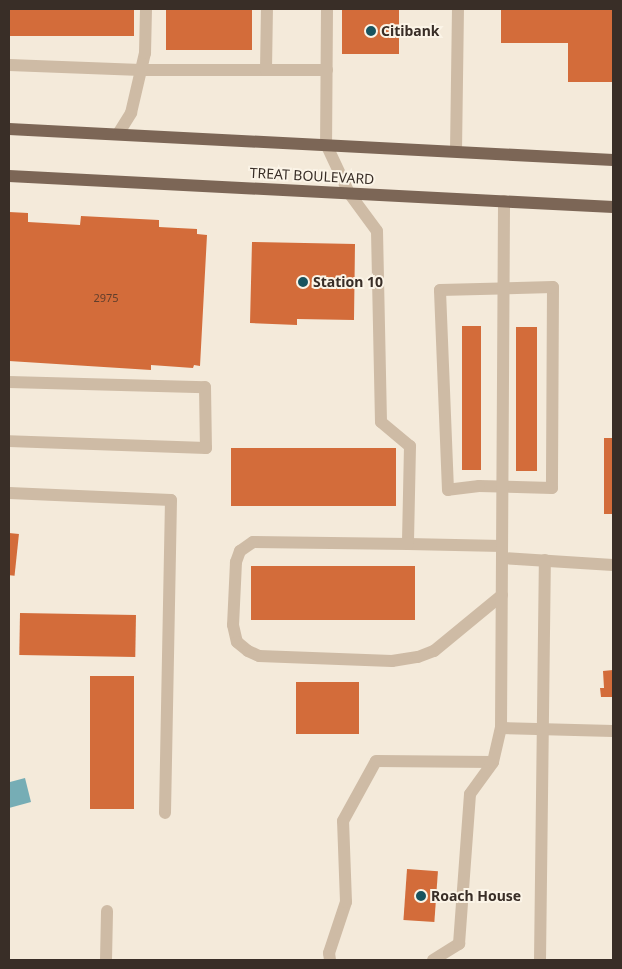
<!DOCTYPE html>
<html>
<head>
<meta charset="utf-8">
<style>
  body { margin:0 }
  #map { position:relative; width:622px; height:969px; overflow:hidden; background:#f4eada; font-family:"Noto Sans",sans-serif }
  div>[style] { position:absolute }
  .water>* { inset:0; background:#76adb5 }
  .building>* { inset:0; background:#d36c3a; transform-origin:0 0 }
  .minor>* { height:12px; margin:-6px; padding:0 6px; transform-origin:6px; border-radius:6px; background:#cebba5 }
  .major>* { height:12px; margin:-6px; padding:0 6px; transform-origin:6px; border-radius:6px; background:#7c6656 }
  .dots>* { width:14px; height:14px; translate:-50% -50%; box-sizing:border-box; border:2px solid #fbf4e7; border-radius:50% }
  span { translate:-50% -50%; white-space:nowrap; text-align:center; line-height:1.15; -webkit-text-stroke:4px #fbf4e7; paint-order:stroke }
  .number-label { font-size:11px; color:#603e2c }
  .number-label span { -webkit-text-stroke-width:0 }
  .poi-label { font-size:14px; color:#392e27; font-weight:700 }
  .left { translate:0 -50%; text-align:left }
  .street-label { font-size:14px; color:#392e27 }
  .frame { position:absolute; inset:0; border:10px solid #392e27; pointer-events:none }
</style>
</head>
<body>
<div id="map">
  <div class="water">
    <i style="clip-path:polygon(25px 778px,31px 802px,9px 808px,10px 782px)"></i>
  </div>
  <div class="building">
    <i style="left:9px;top:9px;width:125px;height:27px"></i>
    <i style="left:166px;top:9px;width:86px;height:41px"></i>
    <i style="left:342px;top:9px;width:57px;height:45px"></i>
    <i style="clip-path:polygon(501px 9px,613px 9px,613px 82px,568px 82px,568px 43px,501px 43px)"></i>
    <i style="clip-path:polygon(9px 212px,28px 213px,28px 222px,80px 225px,81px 216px,159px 220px,159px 227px,197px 229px,197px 234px,207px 235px,200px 366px,194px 365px,193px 368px,151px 365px,151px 370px,9px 361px)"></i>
    <i style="clip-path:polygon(252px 242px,355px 244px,354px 320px,297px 319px,297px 325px,250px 323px)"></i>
    <i style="left:462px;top:326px;width:19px;height:144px"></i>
    <i style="left:516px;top:327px;width:21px;height:144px"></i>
    <i style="left:604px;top:438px;width:9px;height:76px"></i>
    <i style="left:231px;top:448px;width:165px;height:58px"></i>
    <i style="left:9px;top:533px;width:10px;height:42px;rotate:6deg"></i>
    <i style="left:415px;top:566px;width:54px;height:164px;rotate:90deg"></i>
    <i style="left:20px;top:613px;width:116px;height:42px;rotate:1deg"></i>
    <i style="clip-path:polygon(613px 670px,613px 697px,601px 697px,600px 688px,604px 688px,603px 671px)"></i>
    <i style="left:90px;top:676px;width:44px;height:133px"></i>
    <i style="left:296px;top:682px;width:63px;height:52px"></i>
    <i style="left:407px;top:869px;width:31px;height:51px;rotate:4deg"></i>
  </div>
  <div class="minor">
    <i style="left:327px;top:9px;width:135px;rotate:90.4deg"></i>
    <i style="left:326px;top:144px;width:54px;rotate:64.9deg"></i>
    <i style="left:349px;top:193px;width:47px;rotate:53.6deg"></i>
    <i style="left:377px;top:231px;width:191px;rotate:88.8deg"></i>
    <i style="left:381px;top:422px;width:38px;rotate:40deg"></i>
    <i style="left:410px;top:446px;width:98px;rotate:91.2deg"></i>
    <i style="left:408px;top:544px;width:94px;rotate:1.2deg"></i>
    <i style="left:9px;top:65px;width:132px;rotate:2.2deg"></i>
    <i style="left:141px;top:70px;width:125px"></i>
    <i style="left:266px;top:70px;width:61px;rotate:-89.1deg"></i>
    <i style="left:266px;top:70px;width:61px"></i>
    <i style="left:118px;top:134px;width:25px;rotate:-58deg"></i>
    <i style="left:131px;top:113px;width:62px;rotate:-76.9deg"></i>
    <i style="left:145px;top:53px;width:44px;rotate:-88.7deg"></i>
    <i style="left:456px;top:151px;width:142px;rotate:-89.2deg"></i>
    <i style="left:553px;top:287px;width:201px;rotate:90.3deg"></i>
    <i style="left:552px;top:488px;width:73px;rotate:-178.4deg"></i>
    <i style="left:479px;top:486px;width:31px;rotate:173deg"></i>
    <i style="left:448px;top:490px;width:200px;rotate:-92.3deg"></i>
    <i style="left:440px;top:290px;width:113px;rotate:-1.5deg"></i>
    <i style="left:9px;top:382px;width:196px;rotate:1.5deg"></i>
    <i style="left:205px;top:387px;width:61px;rotate:89.1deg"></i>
    <i style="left:206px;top:448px;width:197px;rotate:-178deg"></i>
    <i style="left:9px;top:493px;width:162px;rotate:2.5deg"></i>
    <i style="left:171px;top:500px;width:313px;rotate:91.1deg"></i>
    <i style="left:408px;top:544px;width:155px;rotate:-179.3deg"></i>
    <i style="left:253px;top:542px;width:16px;rotate:145deg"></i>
    <i style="left:240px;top:551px;width:12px;rotate:110deg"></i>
    <i style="left:236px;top:562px;width:63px;rotate:92.7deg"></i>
    <i style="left:233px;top:625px;width:17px;rotate:77deg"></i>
    <i style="left:237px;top:642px;width:14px;rotate:39deg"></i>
    <i style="left:248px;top:651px;width:12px;rotate:24deg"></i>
    <i style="left:259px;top:656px;width:133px;rotate:2.2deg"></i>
    <i style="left:392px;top:661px;width:26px;rotate:-9deg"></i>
    <i style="left:418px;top:657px;width:17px;rotate:-21deg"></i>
    <i style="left:434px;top:651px;width:88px;rotate:-39.5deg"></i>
    <i style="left:502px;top:558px;width:111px;rotate:3.6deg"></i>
    <i style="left:501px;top:728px;width:112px;rotate:1.5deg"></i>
    <i style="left:106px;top:960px;width:49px;rotate:-88.8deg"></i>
    <i style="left:330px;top:960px;width:7px;rotate:-98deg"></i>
    <i style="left:329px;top:953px;width:54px;rotate:-71.6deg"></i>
    <i style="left:346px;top:902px;width:81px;rotate:-92.1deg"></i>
    <i style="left:343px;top:821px;width:68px;rotate:-61.2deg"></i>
    <i style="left:376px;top:761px;width:117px;rotate:0.5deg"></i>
    <i style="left:433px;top:960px;width:31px;rotate:-32deg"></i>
    <i style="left:459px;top:944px;width:150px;rotate:-85.8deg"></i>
    <i style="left:470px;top:794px;width:39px;rotate:-54deg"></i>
    <i style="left:493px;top:762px;width:35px;rotate:-77deg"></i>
    <i style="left:501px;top:728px;width:527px;rotate:-89.67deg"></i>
    <i style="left:540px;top:960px;width:400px;rotate:-89.3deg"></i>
  </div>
  <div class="major">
    <i style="left:9px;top:129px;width:605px;rotate:2.94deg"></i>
    <i style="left:9px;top:176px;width:605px;rotate:2.94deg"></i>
  </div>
  <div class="dots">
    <i style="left:371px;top:31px;background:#18545f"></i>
    <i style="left:303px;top:282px;background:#18545f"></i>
    <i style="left:421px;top:896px;background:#18545f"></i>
  </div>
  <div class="number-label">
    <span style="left:106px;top:298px">2975</span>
  </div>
  <div class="poi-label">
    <span class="left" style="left:381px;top:31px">Citibank</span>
    <span class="left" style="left:313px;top:282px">Station 10</span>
    <span class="left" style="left:431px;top:896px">Roach House</span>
  </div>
  <div class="street-label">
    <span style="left:312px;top:176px;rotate:3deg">TREAT BOULEVARD</span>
  </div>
  <div class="frame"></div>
</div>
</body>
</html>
